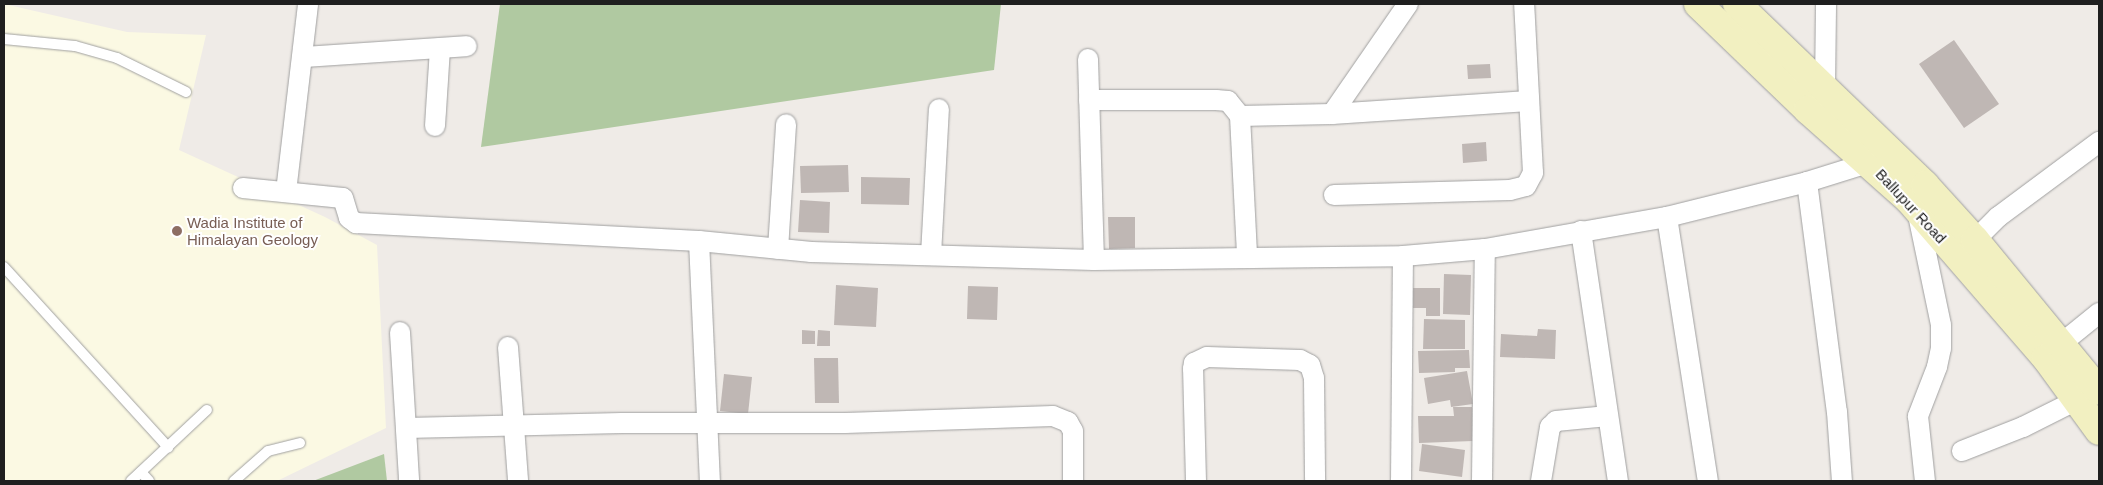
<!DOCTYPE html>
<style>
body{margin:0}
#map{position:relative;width:2103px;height:485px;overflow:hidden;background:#efebe7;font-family:Arial,sans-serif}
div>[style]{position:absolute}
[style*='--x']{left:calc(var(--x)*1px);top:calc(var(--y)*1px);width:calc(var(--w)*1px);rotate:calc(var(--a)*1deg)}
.education>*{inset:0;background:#fbf9e3}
.forest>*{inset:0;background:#b0c9a1}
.building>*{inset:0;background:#bfb7b4}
.roads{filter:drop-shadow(0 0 1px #a0a0a0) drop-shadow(0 0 1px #a0a0a0)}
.service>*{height:10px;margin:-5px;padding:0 5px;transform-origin:5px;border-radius:5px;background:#fff}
.minor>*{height:20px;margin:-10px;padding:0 10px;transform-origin:10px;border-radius:10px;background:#fff}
.secondary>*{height:28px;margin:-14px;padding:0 14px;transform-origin:14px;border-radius:14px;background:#f2f0c1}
.dots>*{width:14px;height:14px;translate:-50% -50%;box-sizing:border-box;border:2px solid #fff;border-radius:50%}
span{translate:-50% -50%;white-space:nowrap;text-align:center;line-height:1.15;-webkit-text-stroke:4px #fff;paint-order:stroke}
.street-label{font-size:15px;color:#1f1f1f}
.education-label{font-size:15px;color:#785e54}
.left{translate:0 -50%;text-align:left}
.frame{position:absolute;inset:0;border:5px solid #1f1f1f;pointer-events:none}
</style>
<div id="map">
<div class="education">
<i style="clip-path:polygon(4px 4px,127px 32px,206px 35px,179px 150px,325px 217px,377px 245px,386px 428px,277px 481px,4px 481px)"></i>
</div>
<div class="forest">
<i style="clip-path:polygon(500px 4px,1001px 4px,994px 70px,481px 147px)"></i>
<i style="clip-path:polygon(384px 454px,387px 481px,313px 481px)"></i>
</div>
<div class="building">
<i style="clip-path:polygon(1954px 40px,1999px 104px,1964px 128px,1919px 64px)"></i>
<i style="clip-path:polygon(1490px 64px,1491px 78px,1468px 79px,1467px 65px)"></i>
<i style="clip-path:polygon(1486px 142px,1487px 161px,1463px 163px,1462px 144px)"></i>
<i style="clip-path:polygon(848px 165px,849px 192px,801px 193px,800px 166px)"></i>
<i style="clip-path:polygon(861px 177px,910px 178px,909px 205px,861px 204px)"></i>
<i style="clip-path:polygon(800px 200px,830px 202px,829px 233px,798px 232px)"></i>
<i style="clip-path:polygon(1108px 217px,1135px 217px,1135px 248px,1109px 249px)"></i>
<i style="clip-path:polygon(1444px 274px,1471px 275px,1470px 315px,1443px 314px)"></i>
<i style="clip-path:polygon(836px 285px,878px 288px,876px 327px,834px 325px)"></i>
<i style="clip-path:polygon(968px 286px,998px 287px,997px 320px,967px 319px)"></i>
<i style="clip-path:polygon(1413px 288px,1440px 288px,1440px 316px,1426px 316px,1426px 308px,1413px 308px)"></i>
<i style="clip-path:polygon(1424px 319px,1465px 320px,1465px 349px,1423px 349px)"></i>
<i style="clip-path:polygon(1538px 329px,1556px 330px,1555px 359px,1500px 357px,1501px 334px,1537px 336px)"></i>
<i style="clip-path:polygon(802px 330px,815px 331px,815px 344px,802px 344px)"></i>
<i style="clip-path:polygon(818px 330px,830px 331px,830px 346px,817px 346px)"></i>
<i style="clip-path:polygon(1469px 350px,1470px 368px,1455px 368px,1455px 372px,1419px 373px,1418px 351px)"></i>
<i style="clip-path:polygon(814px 358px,838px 358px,839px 403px,815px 403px)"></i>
<i style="clip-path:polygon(1467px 371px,1473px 404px,1451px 407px,1450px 400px,1428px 404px,1424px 378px)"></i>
<i style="clip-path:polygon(724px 374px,752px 377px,748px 414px,720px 411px)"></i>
<i style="clip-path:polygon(1453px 407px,1472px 407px,1473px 441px,1419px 443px,1418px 416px,1454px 416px)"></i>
<i style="clip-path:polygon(1422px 444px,1465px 450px,1462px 477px,1419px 471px)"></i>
</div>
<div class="roads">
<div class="service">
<i style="--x:4;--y:39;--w:71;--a:5.6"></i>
<i style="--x:75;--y:46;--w:44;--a:15.9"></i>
<i style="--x:117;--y:58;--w:77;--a:26.2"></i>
<i style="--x:4;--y:267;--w:244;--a:47.7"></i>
<i style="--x:141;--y:472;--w:12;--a:48"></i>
<i style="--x:131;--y:481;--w:104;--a:-43.1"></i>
<i style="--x:234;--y:481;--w:45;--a:-41.4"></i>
<i style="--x:268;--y:451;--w:33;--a:-14"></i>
</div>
<div class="minor">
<i style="--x:303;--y:57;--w:164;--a:-3.8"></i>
<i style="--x:1088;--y:59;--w:201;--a:88.3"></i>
<i style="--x:1820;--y:95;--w:9;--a:-54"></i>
<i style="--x:1825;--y:88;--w:84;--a:-89.3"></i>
<i style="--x:1089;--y:100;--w:127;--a:0"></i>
<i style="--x:1216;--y:100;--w:12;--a:5"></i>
<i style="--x:1228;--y:101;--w:19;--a:51"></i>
<i style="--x:1240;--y:116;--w:92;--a:-1.2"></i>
<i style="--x:1332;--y:114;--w:197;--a:-3.8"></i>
<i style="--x:1332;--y:114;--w:134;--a:-55.4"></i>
<i style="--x:1240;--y:116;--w:140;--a:87.1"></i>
<i style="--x:435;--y:126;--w:78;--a:-86.3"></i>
<i style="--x:1807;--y:182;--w:232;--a:82.6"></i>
<i style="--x:1837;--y:412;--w:69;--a:85.9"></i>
<i style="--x:243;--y:188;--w:100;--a:5.7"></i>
<i style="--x:343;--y:198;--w:21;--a:73"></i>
<i style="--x:349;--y:218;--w:9;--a:36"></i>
<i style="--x:356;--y:223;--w:343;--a:3"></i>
<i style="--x:699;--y:241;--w:113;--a:5.6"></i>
<i style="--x:811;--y:252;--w:283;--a:1.6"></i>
<i style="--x:1094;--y:260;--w:309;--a:-0.7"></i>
<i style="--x:1403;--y:256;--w:82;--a:-4.9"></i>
<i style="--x:1485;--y:249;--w:185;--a:-10"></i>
<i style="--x:1667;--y:217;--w:144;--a:-14"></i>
<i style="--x:1807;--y:182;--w:73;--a:-17.4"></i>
<i style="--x:286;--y:192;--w:189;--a:-83.3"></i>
<i style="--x:1334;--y:195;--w:176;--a:-1.6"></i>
<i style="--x:1510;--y:190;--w:16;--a:-14"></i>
<i style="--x:1526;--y:186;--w:15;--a:-62"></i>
<i style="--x:1533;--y:173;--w:169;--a:-93"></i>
<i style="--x:1917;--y:210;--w:117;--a:78.2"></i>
<i style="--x:1941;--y:325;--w:23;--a:90"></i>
<i style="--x:1941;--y:348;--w:19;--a:102"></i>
<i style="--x:1937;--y:367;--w:53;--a:111.2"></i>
<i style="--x:1918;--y:416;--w:65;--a:83.9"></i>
<i style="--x:1667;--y:217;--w:267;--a:81.2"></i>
<i style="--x:1581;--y:231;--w:253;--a:81.6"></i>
<i style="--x:1975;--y:240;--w:33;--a:-45"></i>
<i style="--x:1998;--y:217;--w:126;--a:-36.6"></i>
<i style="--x:699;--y:241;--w:240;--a:87.4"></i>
<i style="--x:778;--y:249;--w:125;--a:-86.3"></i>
<i style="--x:931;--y:255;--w:146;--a:-86.9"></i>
<i style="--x:400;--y:332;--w:149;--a:86.5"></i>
<i style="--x:2062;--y:343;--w:48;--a:-39"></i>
<i style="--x:508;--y:347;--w:134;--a:85.7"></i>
<i style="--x:406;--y:428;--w:216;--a:-1.3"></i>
<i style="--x:622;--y:423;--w:223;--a:0"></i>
<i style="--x:845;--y:423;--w:208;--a:-1.9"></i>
<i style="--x:1053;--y:416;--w:16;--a:22"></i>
<i style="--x:1068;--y:422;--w:10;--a:61"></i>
<i style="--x:1073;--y:431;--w:50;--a:90"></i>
<i style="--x:1962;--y:451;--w:66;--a:-21.5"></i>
<i style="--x:2023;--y:427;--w:60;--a:-26.6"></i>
<i style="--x:1196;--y:481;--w:112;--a:-91.5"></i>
<i style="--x:1193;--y:369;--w:6;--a:-81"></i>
<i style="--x:1194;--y:363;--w:14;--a:-25"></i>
<i style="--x:1207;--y:357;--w:93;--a:1.8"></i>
<i style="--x:1300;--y:360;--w:11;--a:27"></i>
<i style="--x:1310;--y:365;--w:14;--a:73"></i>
<i style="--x:1314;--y:378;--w:103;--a:89.4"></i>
<i style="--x:1401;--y:481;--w:225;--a:-89.5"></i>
<i style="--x:1482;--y:481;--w:232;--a:-89.3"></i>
<i style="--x:1541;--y:481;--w:55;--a:-80.5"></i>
<i style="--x:1550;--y:427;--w:8;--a:-45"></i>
<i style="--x:1556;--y:421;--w:52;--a:-5.5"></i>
</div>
<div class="secondary">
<i style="--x:1698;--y:4;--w:153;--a:43.9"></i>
<i style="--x:1808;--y:110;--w:135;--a:41.7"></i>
<i style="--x:1909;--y:200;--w:209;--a:49.1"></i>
<i style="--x:2046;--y:358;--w:90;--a:54"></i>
<i style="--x:1737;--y:4;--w:261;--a:43.9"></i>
<i style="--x:1925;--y:185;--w:74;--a:47.7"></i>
<i style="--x:1975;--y:240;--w:195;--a:50.6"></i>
</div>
</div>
<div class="dots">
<i style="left:177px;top:231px;background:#8d6e63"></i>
</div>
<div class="street-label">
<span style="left:1911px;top:206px;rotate:47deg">Ballupur Road</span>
</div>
<div class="education-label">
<span class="left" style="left:187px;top:231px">Wadia Institute of<br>Himalayan Geology</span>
</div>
<div class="frame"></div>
</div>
